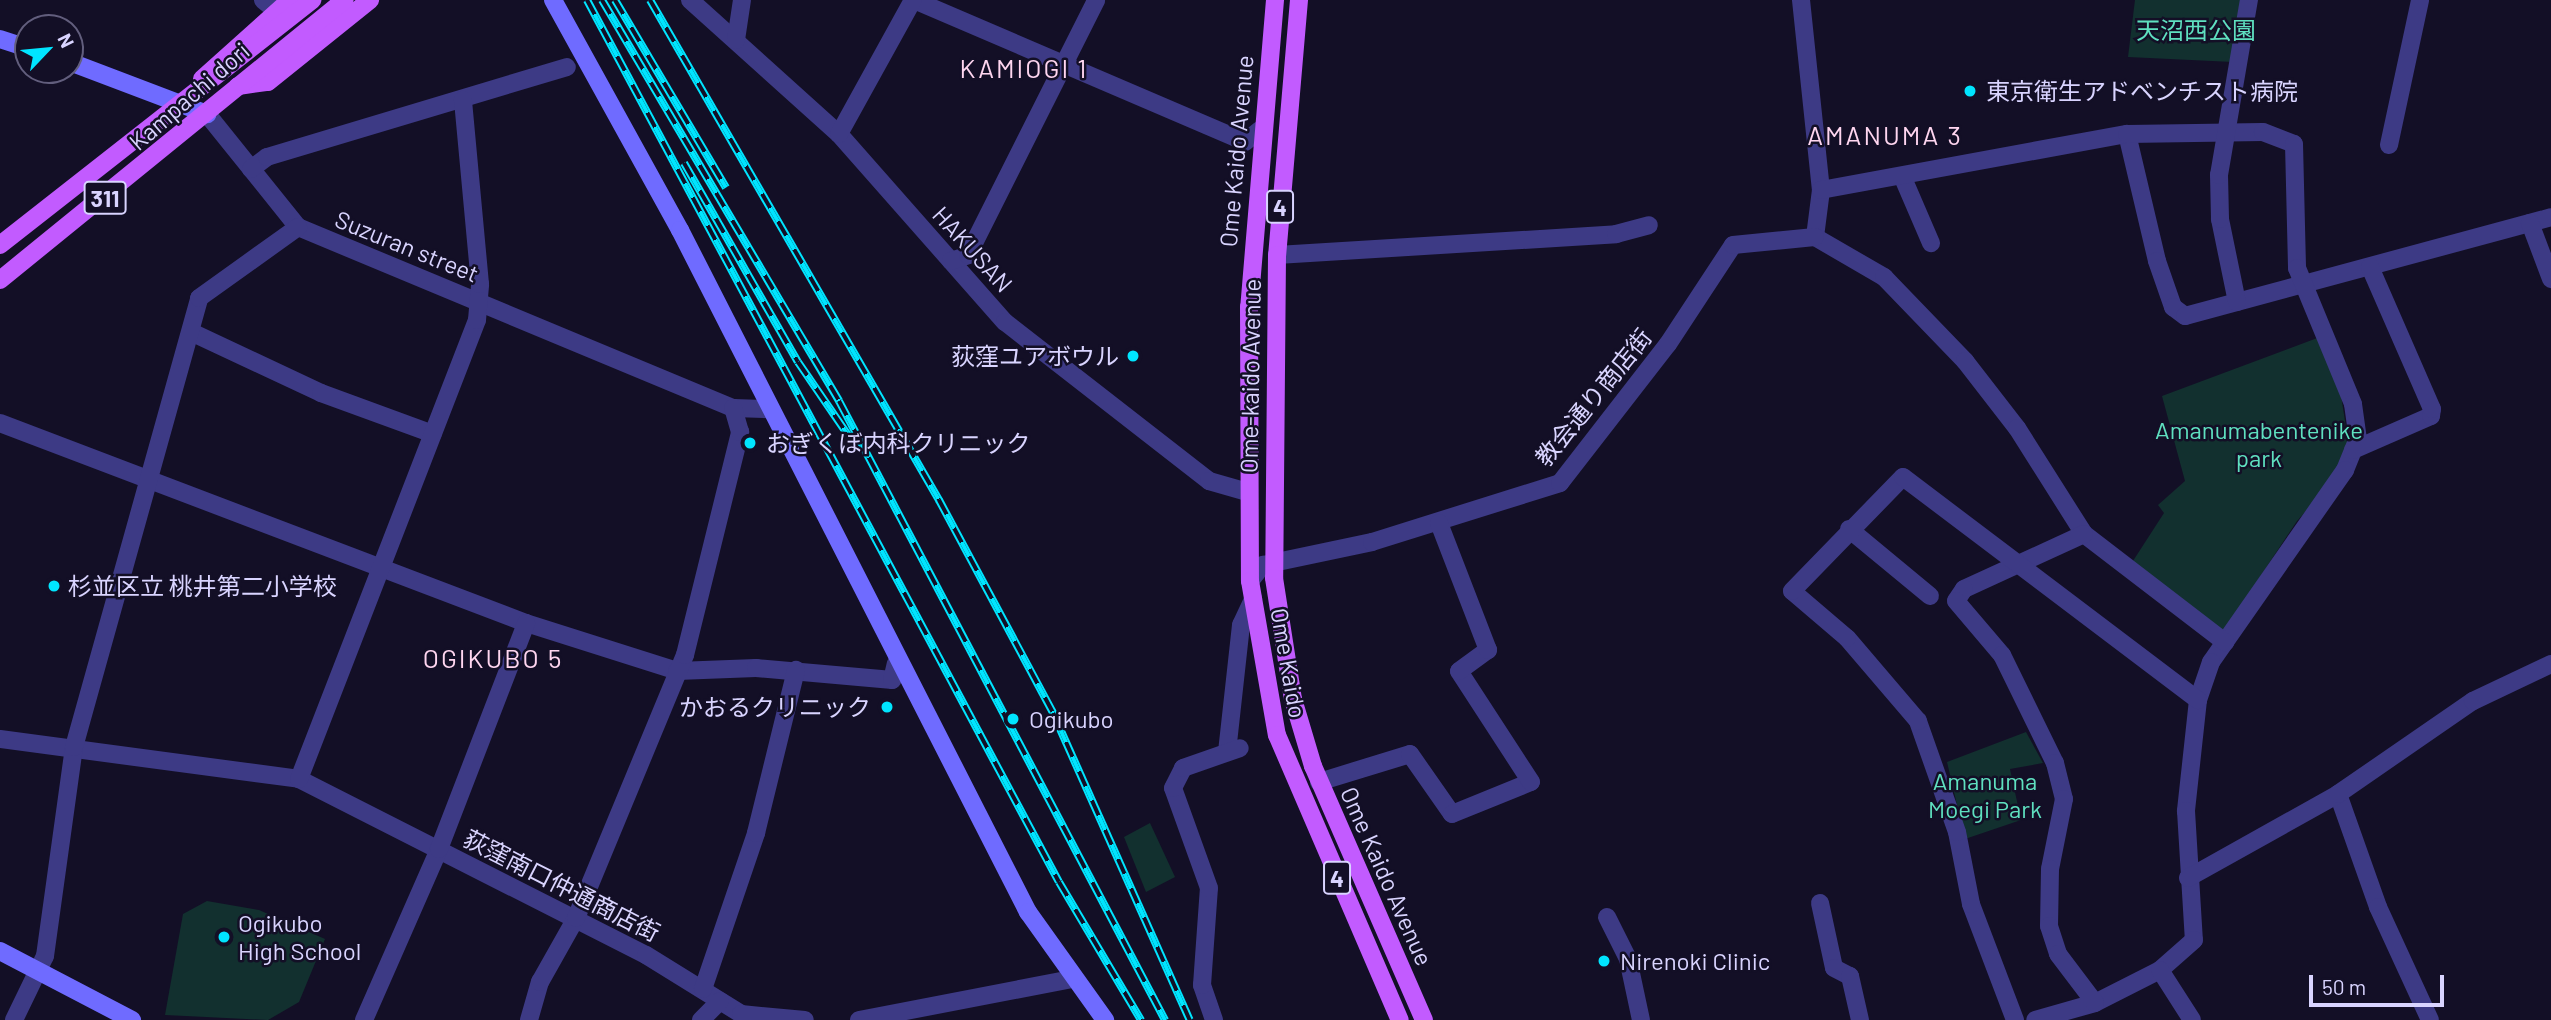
<!DOCTYPE html>
<meta charset="utf-8">
<style>
body{margin:0}
#map{position:relative;width:2551px;height:1020px;overflow:hidden;background:#130f26;font-family:Barlow,"Noto Sans JP",sans-serif}
div>[style]{position:absolute}
[style*='--x']{left:calc(var(--x)*1px);top:calc(var(--y)*1px);width:calc(var(--w)*1px);rotate:calc(var(--a)*1deg)}
.green>*{inset:0;background:#12302f}
.street>*{height:18px;margin:-9px;padding:0 9px;transform-origin:9px;border-radius:9px;background:#3d3a85}
.secondary>*{height:18px;margin:-9px;padding:0 9px;transform-origin:9px;border-radius:9px;background:#6f6bff}
.primary>*{height:18px;margin:-9px;padding:0 9px;transform-origin:9px;border-radius:9px;background:#c25bff}
.rail>*{height:8px;margin-top:-4px;transform-origin:0;background:repeating-linear-gradient(90deg,#130f26 0 16px,#00e5ff 0 32px);box-sizing:border-box;border-block:2px solid #00e5ff}
.dots>*{width:19px;height:19px;translate:-50% -50%;box-sizing:border-box;border:4px solid #130f26;border-radius:50%}
span{translate:-50% -50%;white-space:nowrap;text-align:center;line-height:1.15;-webkit-text-stroke:5px #130f26;paint-order:stroke}
.shield-label span{padding:2px 5px;background:#130f26;border:2px solid;border-radius:5px;-webkit-text-stroke-width:0}
.shield-label{font-size:23px;color:#d9d4ff;font-weight:700}
.park-label{font-size:24px;color:#5fe0c0}
.poi-label{font-size:24px;color:#d9d4ff}
.left{translate:0 -50%;text-align:left}
.right{translate:-100% -50%;text-align:right}
.street-label{font-size:24px;color:#d9d4ff}
.neighbourhood-label{font-size:26px;color:#ffd6f0;letter-spacing:2px}
.north{position:absolute;left:14px;top:14px;width:70px;height:70px;box-sizing:border-box;background:#130f26;border:2px solid #625e7d;border-radius:50%;rotate:64deg;font-size:19px;font-weight:700;line-height:28px;text-align:center;color:#d9d4ff}
.north::after{content:'';display:block;margin:auto;width:24px;height:32px;background:#00e5ff;clip-path:polygon(50% 0,100% 100%,50% 72%,0 100%)}
.scale{position:absolute;left:2309px;top:975px;width:135px;height:32px;box-sizing:border-box;border:4px solid #d9d4ff;border-top:0;padding-left:9px;font-size:21px;line-height:24px;white-space:nowrap;color:#d9d4ff;-webkit-text-stroke:5px #130f26;paint-order:stroke}
</style>
<div id="map">
<div class="green">
<i style="clip-path:polygon(2135px 0,2244px 0,2233px 62px,2128px 57px)"></i>
<i style="clip-path:polygon(2320px 337px,2338px 375px,2349px 448px,2340px 473px,2297px 521px,2224px 631px,2131px 564px,2164px 513px,2158px 505px,2185px 481px,2162px 396px)"></i>
<i style="clip-path:polygon(2026px 732px,2043px 763px,2010px 769px,2021px 820px,1965px 839px,1947px 762px)"></i>
<i style="clip-path:polygon(1150px 823px,1175px 877px,1146px 892px,1124px 837px)"></i>
<i style="clip-path:polygon(207px 901px,259px 910px,325px 939px,299px 1002px,268px 1020px,165px 1015px,183px 914px)"></i>
</div>
<div class="street">
<i style="--x:263;--y:0;--w:17;--a:40"></i>
<i style="--x:690;--y:0;--w:200;--a:42"></i>
<i style="--x:839;--y:134;--w:251;--a:48.6"></i>
<i style="--x:1005;--y:322;--w:259;--a:37.9"></i>
<i style="--x:1209;--y:481;--w:40;--a:16"></i>
<i style="--x:914;--y:0;--w:360;--a:23.2"></i>
<i style="--x:1245;--y:142;--w:19;--a:-39"></i>
<i style="--x:1801;--y:0;--w:191;--a:84"></i>
<i style="--x:1821;--y:190;--w:47;--a:97.3"></i>
<i style="--x:736;--y:40;--w:40;--a:-81.5"></i>
<i style="--x:207;--y:114;--w:145;--a:51.2"></i>
<i style="--x:298;--y:227;--w:471;--a:22.6"></i>
<i style="--x:733;--y:408;--w:35;--a:2"></i>
<i style="--x:839;--y:134;--w:153;--a:-61.1"></i>
<i style="--x:2127;--y:134;--w:130;--a:76.7"></i>
<i style="--x:2157;--y:261;--w:49;--a:70.8"></i>
<i style="--x:2173;--y:307;--w:15;--a:37"></i>
<i style="--x:2185;--y:316;--w:379;--a:-15.1"></i>
<i style="--x:2389;--y:145;--w:148;--a:-77.9"></i>
<i style="--x:251;--y:169;--w:20;--a:-37"></i>
<i style="--x:267;--y:157;--w:313;--a:-16.7"></i>
<i style="--x:1903;--y:178;--w:71;--a:66.7"></i>
<i style="--x:1821;--y:190;--w:311;--a:-10.4"></i>
<i style="--x:2127;--y:134;--w:136;--a:-0.8"></i>
<i style="--x:2263;--y:132;--w:33;--a:21"></i>
<i style="--x:2294;--y:144;--w:124;--a:88.6"></i>
<i style="--x:2297;--y:268;--w:147;--a:67.6"></i>
<i style="--x:2353;--y:404;--w:34;--a:82"></i>
<i style="--x:2358;--y:438;--w:35;--a:112"></i>
<i style="--x:2345;--y:470;--w:234;--a:124.9"></i>
<i style="--x:2211;--y:662;--w:40;--a:108.9"></i>
<i style="--x:2198;--y:700;--w:112;--a:96.2"></i>
<i style="--x:2186;--y:811;--w:129;--a:86.5"></i>
<i style="--x:2194;--y:940;--w:45;--a:138.6"></i>
<i style="--x:2160;--y:970;--w:73;--a:153.1"></i>
<i style="--x:2095;--y:1003;--w:62;--a:164.2"></i>
<i style="--x:2530;--y:223;--w:60;--a:69.4"></i>
<i style="--x:1815;--y:237;--w:80;--a:30.1"></i>
<i style="--x:1884;--y:277;--w:117;--a:46"></i>
<i style="--x:1965;--y:361;--w:85;--a:52.2"></i>
<i style="--x:2017;--y:428;--w:125;--a:57.7"></i>
<i style="--x:2084;--y:534;--w:178;--a:37.5"></i>
<i style="--x:1277;--y:255;--w:340;--a:-3.5"></i>
<i style="--x:1616;--y:234;--w:34;--a:-15"></i>
<i style="--x:951;--y:261;--w:18;--a:-19"></i>
<i style="--x:968;--y:255;--w:285;--a:-63.3"></i>
<i style="--x:2237;--y:302;--w:85;--a:-101.6"></i>
<i style="--x:2220;--y:219;--w:44;--a:-91.3"></i>
<i style="--x:2219;--y:175;--w:178;--a:-80.3"></i>
<i style="--x:191;--y:332;--w:144;--a:25.1"></i>
<i style="--x:321;--y:393;--w:119;--a:20.1"></i>
<i style="--x:0;--y:423;--w:563;--a:20.82"></i>
<i style="--x:526;--y:623;--w:158;--a:17.6"></i>
<i style="--x:677;--y:671;--w:79;--a:-2.2"></i>
<i style="--x:756;--y:668;--w:137;--a:5"></i>
<i style="--x:892;--y:680;--w:17;--a:-77"></i>
<i style="--x:2353;--y:450;--w:85;--a:-23.6"></i>
<i style="--x:2431;--y:416;--w:7;--a:-82"></i>
<i style="--x:2432;--y:409;--w:155;--a:-113.6"></i>
<i style="--x:1849;--y:529;--w:105;--a:39.6"></i>
<i style="--x:2084;--y:534;--w:132;--a:155.4"></i>
<i style="--x:1964;--y:589;--w:14;--a:124"></i>
<i style="--x:1956;--y:601;--w:71;--a:49.6"></i>
<i style="--x:2002;--y:655;--w:120;--a:63.9"></i>
<i style="--x:2055;--y:763;--w:37;--a:76"></i>
<i style="--x:2064;--y:799;--w:71;--a:101.3"></i>
<i style="--x:2050;--y:869;--w:57;--a:91"></i>
<i style="--x:2049;--y:926;--w:29;--a:72"></i>
<i style="--x:2058;--y:954;--w:61;--a:52.9"></i>
<i style="--x:1250;--y:581;--w:21;--a:-51"></i>
<i style="--x:1263;--y:565;--w:111;--a:-11.9"></i>
<i style="--x:1372;--y:542;--w:197;--a:-17.4"></i>
<i style="--x:1560;--y:483;--w:176;--a:-52.2"></i>
<i style="--x:1668;--y:344;--w:118;--a:-56.7"></i>
<i style="--x:1733;--y:245;--w:82;--a:-5.6"></i>
<i style="--x:0;--y:739;--w:302;--a:7.6"></i>
<i style="--x:299;--y:779;--w:389;--a:26.9"></i>
<i style="--x:646;--y:955;--w:112;--a:31.8"></i>
<i style="--x:741;--y:1014;--w:64;--a:5.4"></i>
<i style="--x:1227;--y:752;--w:128;--a:-83.7"></i>
<i style="--x:1241;--y:625;--w:29;--a:-65"></i>
<i style="--x:299;--y:779;--w:492;--a:-68.8"></i>
<i style="--x:477;--y:320;--w:36;--a:-85"></i>
<i style="--x:480;--y:284;--w:185;--a:-95.3"></i>
<i style="--x:1319;--y:782;--w:95;--a:-17.1"></i>
<i style="--x:1410;--y:754;--w:73;--a:55"></i>
<i style="--x:1452;--y:814;--w:85;--a:-22.1"></i>
<i style="--x:1531;--y:782;--w:132;--a:-123"></i>
<i style="--x:1459;--y:671;--w:36;--a:-36"></i>
<i style="--x:1488;--y:650;--w:136;--a:-111.1"></i>
<i style="--x:2338;--y:794;--w:120;--a:70.5"></i>
<i style="--x:2378;--y:907;--w:124;--a:65.3"></i>
<i style="--x:2188;--y:878;--w:172;--a:-29.2"></i>
<i style="--x:2338;--y:794;--w:164;--a:-34.6"></i>
<i style="--x:2473;--y:701;--w:86;--a:-25.4"></i>
<i style="--x:1820;--y:903;--w:66;--a:77.8"></i>
<i style="--x:1834;--y:968;--w:18;--a:27"></i>
<i style="--x:1850;--y:976;--w:45;--a:77.2"></i>
<i style="--x:1607;--y:917;--w:47;--a:63.4"></i>
<i style="--x:1628;--y:959;--w:62;--a:78"></i>
<i style="--x:2160;--y:970;--w:59;--a:57.4"></i>
<i style="--x:703;--y:989;--w:165;--a:-71.2"></i>
<i style="--x:756;--y:833;--w:168;--a:-76.2"></i>
<i style="--x:14;--y:1020;--w:71;--a:-64.2"></i>
<i style="--x:45;--y:956;--w:211;--a:-82.1"></i>
<i style="--x:74;--y:747;--w:466;--a:-74.4"></i>
<i style="--x:199;--y:298;--w:122;--a:-35.6"></i>
<i style="--x:364;--y:1020;--w:187;--a:-66.3"></i>
<i style="--x:439;--y:849;--w:242;--a:-68.9"></i>
<i style="--x:529;--y:1020;--w:40;--a:-74"></i>
<i style="--x:540;--y:982;--w:73;--a:-60.6"></i>
<i style="--x:576;--y:918;--w:285;--a:-67.5"></i>
<i style="--x:685;--y:655;--w:230;--a:-76.1"></i>
<i style="--x:740;--y:432;--w:25;--a:-106"></i>
<i style="--x:701;--y:1020;--w:27;--a:-45"></i>
<i style="--x:859;--y:1020;--w:216;--a:-10.9"></i>
<i style="--x:1214;--y:1020;--w:37;--a:-109"></i>
<i style="--x:1202;--y:985;--w:97;--a:-85.9"></i>
<i style="--x:1209;--y:888;--w:106;--a:-109.8"></i>
<i style="--x:1173;--y:788;--w:22;--a:-63"></i>
<i style="--x:1183;--y:768;--w:60;--a:-19.3"></i>
<i style="--x:2015;--y:1020;--w:124;--a:-110.8"></i>
<i style="--x:1971;--y:904;--w:73;--a:-101"></i>
<i style="--x:1957;--y:832;--w:118;--a:-109.4"></i>
<i style="--x:1918;--y:721;--w:109;--a:-130.5"></i>
<i style="--x:1847;--y:638;--w:72;--a:-139.5"></i>
<i style="--x:1792;--y:591;--w:159;--a:-45.8"></i>
<i style="--x:1903;--y:477;--w:370;--a:37.1"></i>
</div>
<div class="secondary">
<i style="--x:553;--y:0;--w:263;--a:61.1"></i>
<i style="--x:680;--y:230;--w:766;--a:62.97"></i>
<i style="--x:1028;--y:912;--w:133;--a:54.5"></i>
<i style="--x:0;--y:39;--w:29;--a:18"></i>
<i style="--x:70;--y:62;--w:147;--a:20.8"></i>
<i style="--x:0;--y:951;--w:149;--a:27.6"></i>
</div>
<div class="primary">
<i style="--x:1275;--y:0;--w:308;--a:94.8"></i>
<i style="--x:1249;--y:307;--w:274;--a:89.8"></i>
<i style="--x:1250;--y:581;--w:156;--a:80.1"></i>
<i style="--x:1277;--y:735;--w:310;--a:66.7"></i>
<i style="--x:1299;--y:0;--w:256;--a:94.9"></i>
<i style="--x:1277;--y:255;--w:323;--a:90.5"></i>
<i style="--x:1274;--y:578;--w:122;--a:81.1"></i>
<i style="--x:1293;--y:699;--w:70;--a:73.4"></i>
<i style="--x:1313;--y:766;--w:277;--a:66.4"></i>
<i style="--x:202;--y:79;--w:118;--a:-41.9"></i>
<i style="--x:238;--y:86;--w:30;--a:-8"></i>
<i style="--x:268;--y:82;--w:131;--a:-38.8"></i>
<i style="--x:0;--y:245;--w:397;--a:-38.1"></i>
<i style="--x:0;--y:280;--w:444;--a:-39.1"></i>
</div>
<div class="rail">
<i style="--x:587;--y:0;--w:1000;--a:61.85"></i>
<i style="--x:1059;--y:882;--w:161;--a:59.3"></i>
<i style="--x:602;--y:0;--w:466;--a:59.4"></i>
<i style="--x:839;--y:401;--w:700;--a:62.23"></i>
<i style="--x:615;--y:0;--w:218;--a:59.4"></i>
<i style="--x:650;--y:0;--w:578;--a:59.97"></i>
<i style="--x:939;--y:500;--w:242;--a:61.8"></i>
<i style="--x:1053;--y:713;--w:336;--a:66"></i>
<i style="--x:684;--y:163;--w:229;--a:60.2"></i>
<i style="--x:798;--y:362;--w:92;--a:55.6"></i>
</div>
<div class="dots">
<i style="left:1970px;top:91px;background:#00e5ff"></i>
<i style="left:1133px;top:356px;background:#00e5ff"></i>
<i style="left:750px;top:443px;background:#00e5ff"></i>
<i style="left:54px;top:586px;background:#00e5ff"></i>
<i style="left:887px;top:707px;background:#00e5ff"></i>
<i style="left:1013px;top:719px;background:#00e5ff"></i>
<i style="left:224px;top:937px;background:#00e5ff"></i>
<i style="left:1604px;top:961px;background:#00e5ff"></i>
</div>
<div class="shield-label">
<span style="left:105px;top:198px">311</span>
<span style="left:1280px;top:207px">4</span>
<span style="left:1337px;top:878px">4</span>
</div>
<div class="park-label">
<span style="left:2196px;top:30px">天沼西公園</span>
<span style="left:2259px;top:444px">Amanumabentenike<br>park</span>
<span style="left:1985px;top:795px">Amanuma<br>Moegi Park</span>
</div>
<div class="poi-label">
<span class="left" style="left:1986px;top:91px">東京衛生アドベンチスト病院</span>
<span class="right" style="left:1119px;top:356px">荻窪ユアボウル</span>
<span class="left" style="left:766px;top:443px">おぎくぼ内科クリニック</span>
<span class="left" style="left:68px;top:586px">杉並区立 桃井第二小学校</span>
<span class="right" style="left:871px;top:707px">かおるクリニック</span>
<span class="left" style="left:1029px;top:719px">Ogikubo</span>
<span class="left" style="left:238px;top:937px">Ogikubo<br>High School</span>
<span class="left" style="left:1620px;top:961px">Nirenoki Clinic</span>
</div>
<div class="street-label">
<span style="left:189px;top:96px;rotate:-41deg">Kampachi dori</span>
<span style="left:1236px;top:151px;rotate:-85deg">Ome Kaido Avenue</span>
<span style="left:407px;top:246px;rotate:22deg">Suzuran street</span>
<span style="left:973px;top:249px;rotate:48deg">HAKUSAN</span>
<span style="left:1250px;top:376px;rotate:-89deg">Ome-kaido Avenue</span>
<span style="left:1593px;top:397px;rotate:-51deg">教会通り商店街</span>
<span style="left:1289px;top:663px;rotate:80deg">Ome Kaido</span>
<span style="left:1387px;top:876px;rotate:66deg">Ome Kaido Avenue</span>
<span style="left:562px;top:885px;rotate:27deg">荻窪南口仲通商店街</span>
</div>
<div class="neighbourhood-label">
<span style="left:1024px;top:68px">KAMIOGI 1</span>
<span style="left:1885px;top:135px">AMANUMA 3</span>
<span style="left:493px;top:658px">OGIKUBO 5</span>
</div>
<div class="north">N</div>
<div class="scale">50 m</div>
</div>
